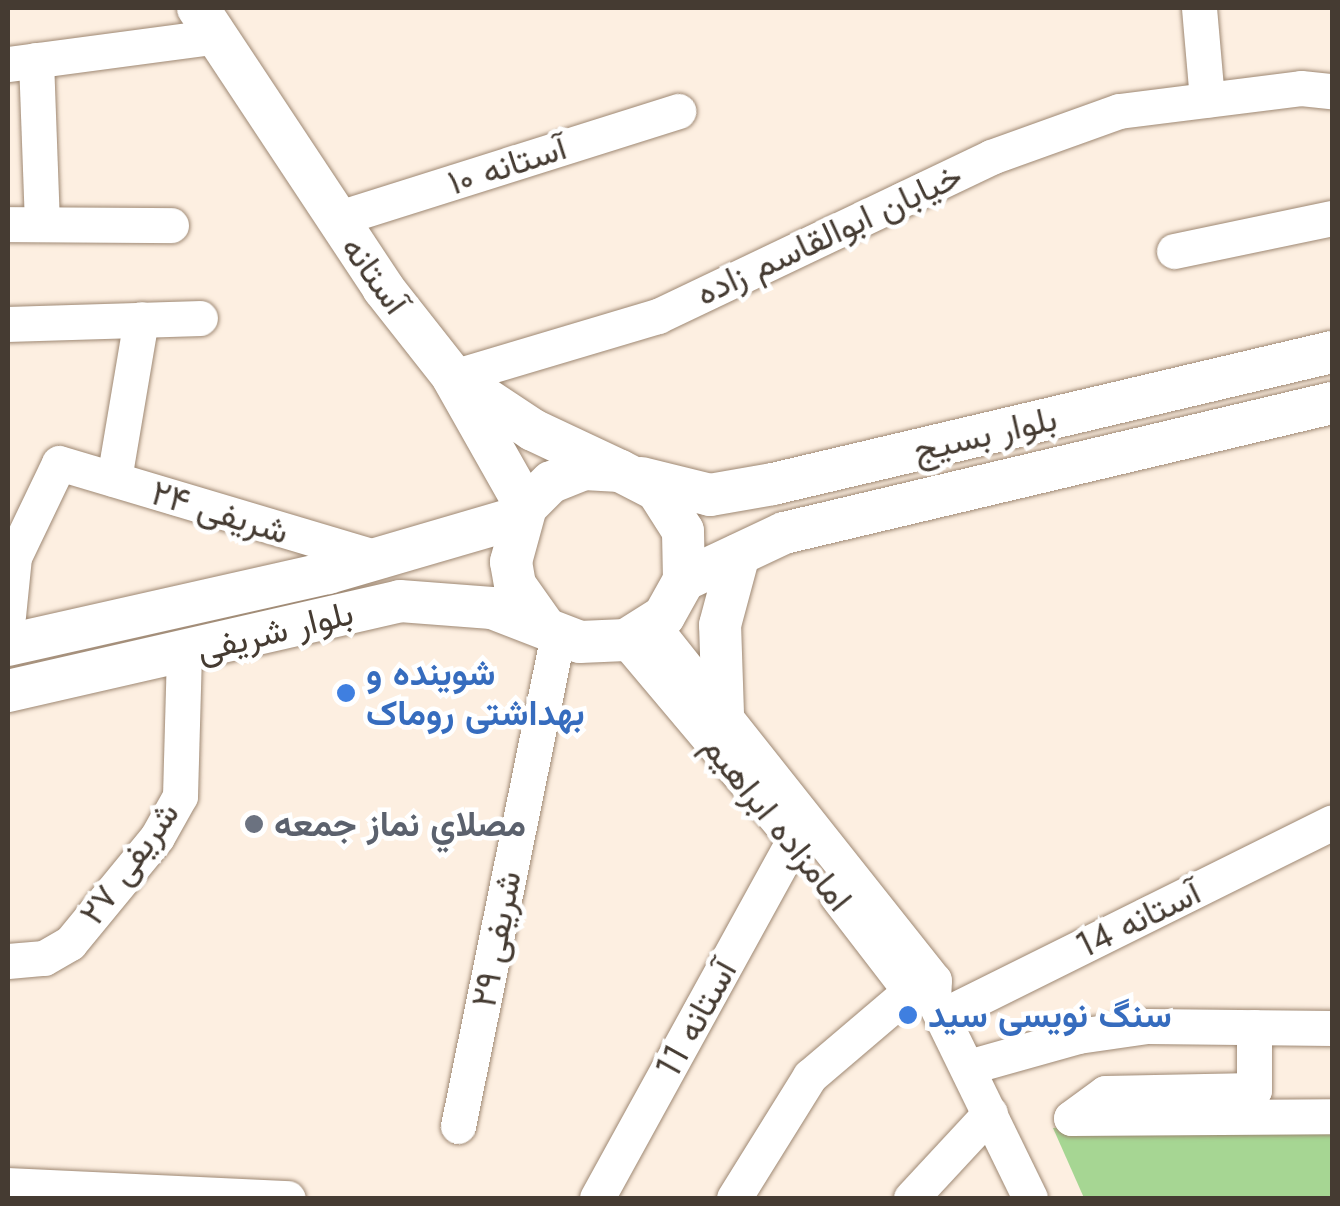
<!DOCTYPE html>
<meta charset="utf-8">
<style>
body{margin:0}
#map{position:relative;width:1340px;height:1206px;overflow:hidden;background:#fdefe1;font-family:Jost,Vazirmatn,sans-serif}
div>[style]{position:absolute}
[style*='--x']{left:calc(var(--x)*1px);top:calc(var(--y)*1px);width:calc(var(--w)*1px);rotate:calc(var(--a)*1deg)}
.green>*{inset:0;background:#a6d693}
.roads{filter:drop-shadow(0 0 2px #9e8873) drop-shadow(0 0 2px #9e8873)}
.minor>*{height:35px;margin:-17.5px;padding:0 17.5px;transform-origin:17.5px;border-radius:17.5px;background:#fff}
.major>*{height:42px;margin:-21px;padding:0 21px;transform-origin:21px;border-radius:21px;background:#fff}
.dots>*{width:28px;height:28px;translate:-50% -50%;box-sizing:border-box;border:5px solid #fff;border-radius:50%}
span{translate:-50% -50%;white-space:nowrap;text-align:center;line-height:1.15;-webkit-text-stroke:9px #fff;paint-order:stroke}
.street-label{font-size:35px;color:#453b32}
.shop-label{font-size:35px;color:#366cbe;font-weight:700}
.left{translate:0 -50%;text-align:left}
.worship-label{font-size:35px;color:#5b616d;font-weight:700}
.frame{position:absolute;inset:0;border:10px solid #453b32;pointer-events:none}
</style>
<div id="map">
<div class="green">
<i style="clip-path:polygon(1332px 1105px,1332px 1198px,1084px 1198px,1053px 1128px)"></i>
</div>
<div class="roads">
<div class="minor">
<i style="--x:1199;--y:8;--w:92;--a:85"></i>
<i style="--x:36;--y:60;--w:164;--a:87.9"></i>
<i style="--x:8;--y:64;--w:211;--a:-7.6"></i>
<i style="--x:336;--y:219;--w:359;--a:-17.5"></i>
<i style="--x:8;--y:224;--w:163;--a:0.4"></i>
<i style="--x:1174;--y:251;--w:161;--a:-11.8"></i>
<i style="--x:8;--y:324;--w:192;--a:-1.8"></i>
<i style="--x:453;--y:377;--w:214;--a:-16.6"></i>
<i style="--x:658;--y:316;--w:369;--a:-25.5"></i>
<i style="--x:991;--y:157;--w:136;--a:-19.8"></i>
<i style="--x:1119;--y:111;--w:183;--a:-7.2"></i>
<i style="--x:1301;--y:88;--w:31;--a:6"></i>
<i style="--x:114;--y:479;--w:162;--a:-80.4"></i>
<i style="--x:8;--y:616;--w:59;--a:-84.2"></i>
<i style="--x:14;--y:557;--w:104;--a:-64.4"></i>
<i style="--x:59;--y:463;--w:337;--a:16.6"></i>
<i style="--x:653;--y:626;--w:452;--a:51.6"></i>
<i style="--x:934;--y:980;--w:19;--a:93"></i>
<i style="--x:933;--y:999;--w:221;--a:64"></i>
<i style="--x:626;--y:640;--w:255;--a:49.9"></i>
<i style="--x:837;--y:896;--w:120;--a:52.5"></i>
<i style="--x:910;--y:991;--w:24;--a:19"></i>
<i style="--x:8;--y:961;--w:36;--a:-5"></i>
<i style="--x:44;--y:958;--w:30;--a:-30"></i>
<i style="--x:70;--y:943;--w:137;--a:-50.6"></i>
<i style="--x:157;--y:837;--w:47;--a:-60.7"></i>
<i style="--x:180;--y:796;--w:142;--a:-88.4"></i>
<i style="--x:944;--y:1015;--w:433;--a:-26.4"></i>
<i style="--x:1254;--y:1027;--w:63;--a:90"></i>
<i style="--x:1254;--y:1090;--w:149;--a:178.8"></i>
<i style="--x:1105;--y:1093;--w:42;--a:143.7"></i>
<i style="--x:1071;--y:1118;--w:261;--a:-0.4"></i>
<i style="--x:968;--y:1067;--w:114;--a:-15.7"></i>
<i style="--x:1078;--y:1036;--w:70;--a:-8.2"></i>
<i style="--x:1147;--y:1026;--w:185;--a:0.6"></i>
<i style="--x:458;--y:1126;--w:502;--a:-78.51"></i>
<i style="--x:8;--y:1185;--w:280;--a:2.7"></i>
<i style="--x:597;--y:1198;--w:409;--a:-61.2"></i>
<i style="--x:734;--y:1198;--w:144;--a:-58.1"></i>
<i style="--x:810;--y:1076;--w:131;--a:-40.4"></i>
<i style="--x:911;--y:1198;--w:116;--a:-47.1"></i>
</div>
<div class="major">
<i style="--x:198;--y:8;--w:336;--a:56.5"></i>
<i style="--x:383;--y:288;--w:113;--a:51.8"></i>
<i style="--x:453;--y:377;--w:96;--a:33.5"></i>
<i style="--x:533;--y:430;--w:94;--a:25.2"></i>
<i style="--x:453;--y:378;--w:148;--a:60.5"></i>
<i style="--x:641;--y:478;--w:71;--a:13.8"></i>
<i style="--x:710;--y:495;--w:64;--a:-9.9"></i>
<i style="--x:773;--y:484;--w:574;--a:-13.29"></i>
<i style="--x:684;--y:580;--w:110;--a:-25.2"></i>
<i style="--x:784;--y:533;--w:563;--a:-13.35"></i>
<i style="--x:8;--y:645;--w:328;--a:-12.7"></i>
<i style="--x:328;--y:573;--w:200;--a:-16.3"></i>
<i style="--x:8;--y:691;--w:402;--a:-12.9"></i>
<i style="--x:400;--y:601;--w:92;--a:4.4"></i>
<i style="--x:492;--y:608;--w:94;--a:21.1"></i>
<i style="--x:580;--y:642;--w:46;--a:-2.5"></i>
<i style="--x:626;--y:640;--w:45;--a:-32.3"></i>
<i style="--x:664;--y:616;--w:41;--a:-60.9"></i>
<i style="--x:684;--y:580;--w:49;--a:-91.2"></i>
<i style="--x:683;--y:531;--w:49;--a:-122.4"></i>
<i style="--x:657;--y:490;--w:42;--a:-152.8"></i>
<i style="--x:620;--y:471;--w:36;--a:-177"></i>
<i style="--x:584;--y:469;--w:35;--a:158"></i>
<i style="--x:551;--y:482;--w:35;--a:135"></i>
<i style="--x:526;--y:507;--w:57;--a:105.3"></i>
<i style="--x:511;--y:562;--w:23;--a:80"></i>
<i style="--x:515;--y:585;--w:47;--a:54.6"></i>
<i style="--x:723;--y:714;--w:89;--a:-91.9"></i>
<i style="--x:720;--y:625;--w:73;--a:-75"></i>
</div>
</div>
<div class="dots">
<i style="left:346px;top:693px;background:#3f7fe0"></i>
<i style="left:254px;top:824px;background:#6b7280"></i>
<i style="left:908px;top:1015px;background:#3f7fe0"></i>
</div>
<div class="street-label">
<span style="left:507px;top:165px;rotate:-18deg">آستانه ۱۰</span>
<span style="left:829px;top:234px;rotate:-25deg">خیابان ابوالقاسم زاده</span>
<span style="left:375px;top:275px;rotate:54deg">آستانه</span>
<span style="left:985px;top:434px;rotate:-13deg">بلوار بسیج</span>
<span style="left:220px;top:512px;rotate:17deg">شریفی ۲۴</span>
<span style="left:275px;top:631px;rotate:-14deg">بلوار شریفی</span>
<span style="left:777px;top:823px;rotate:51deg">امامزاده ابراهیم</span>
<span style="left:129px;top:863px;rotate:-54deg">شریفی ۲۷</span>
<span style="left:1138px;top:919px;rotate:-26deg">آستانه 14</span>
<span style="left:496px;top:939px;rotate:-79deg">شریفی ۲۹</span>
<span style="left:696px;top:1019px;rotate:-61deg">آستانه 11</span>
</div>
<div class="shop-label">
<span class="left" style="left:366px;top:693px">شوینده و<br>بهداشتی روماک</span>
<span class="left" style="left:928px;top:1015px">سنگ نویسی سید</span>
</div>
<div class="worship-label">
<span class="left" style="left:274px;top:824px">مصلاي نماز جمعه</span>
</div>
<div class="frame"></div>
</div>
